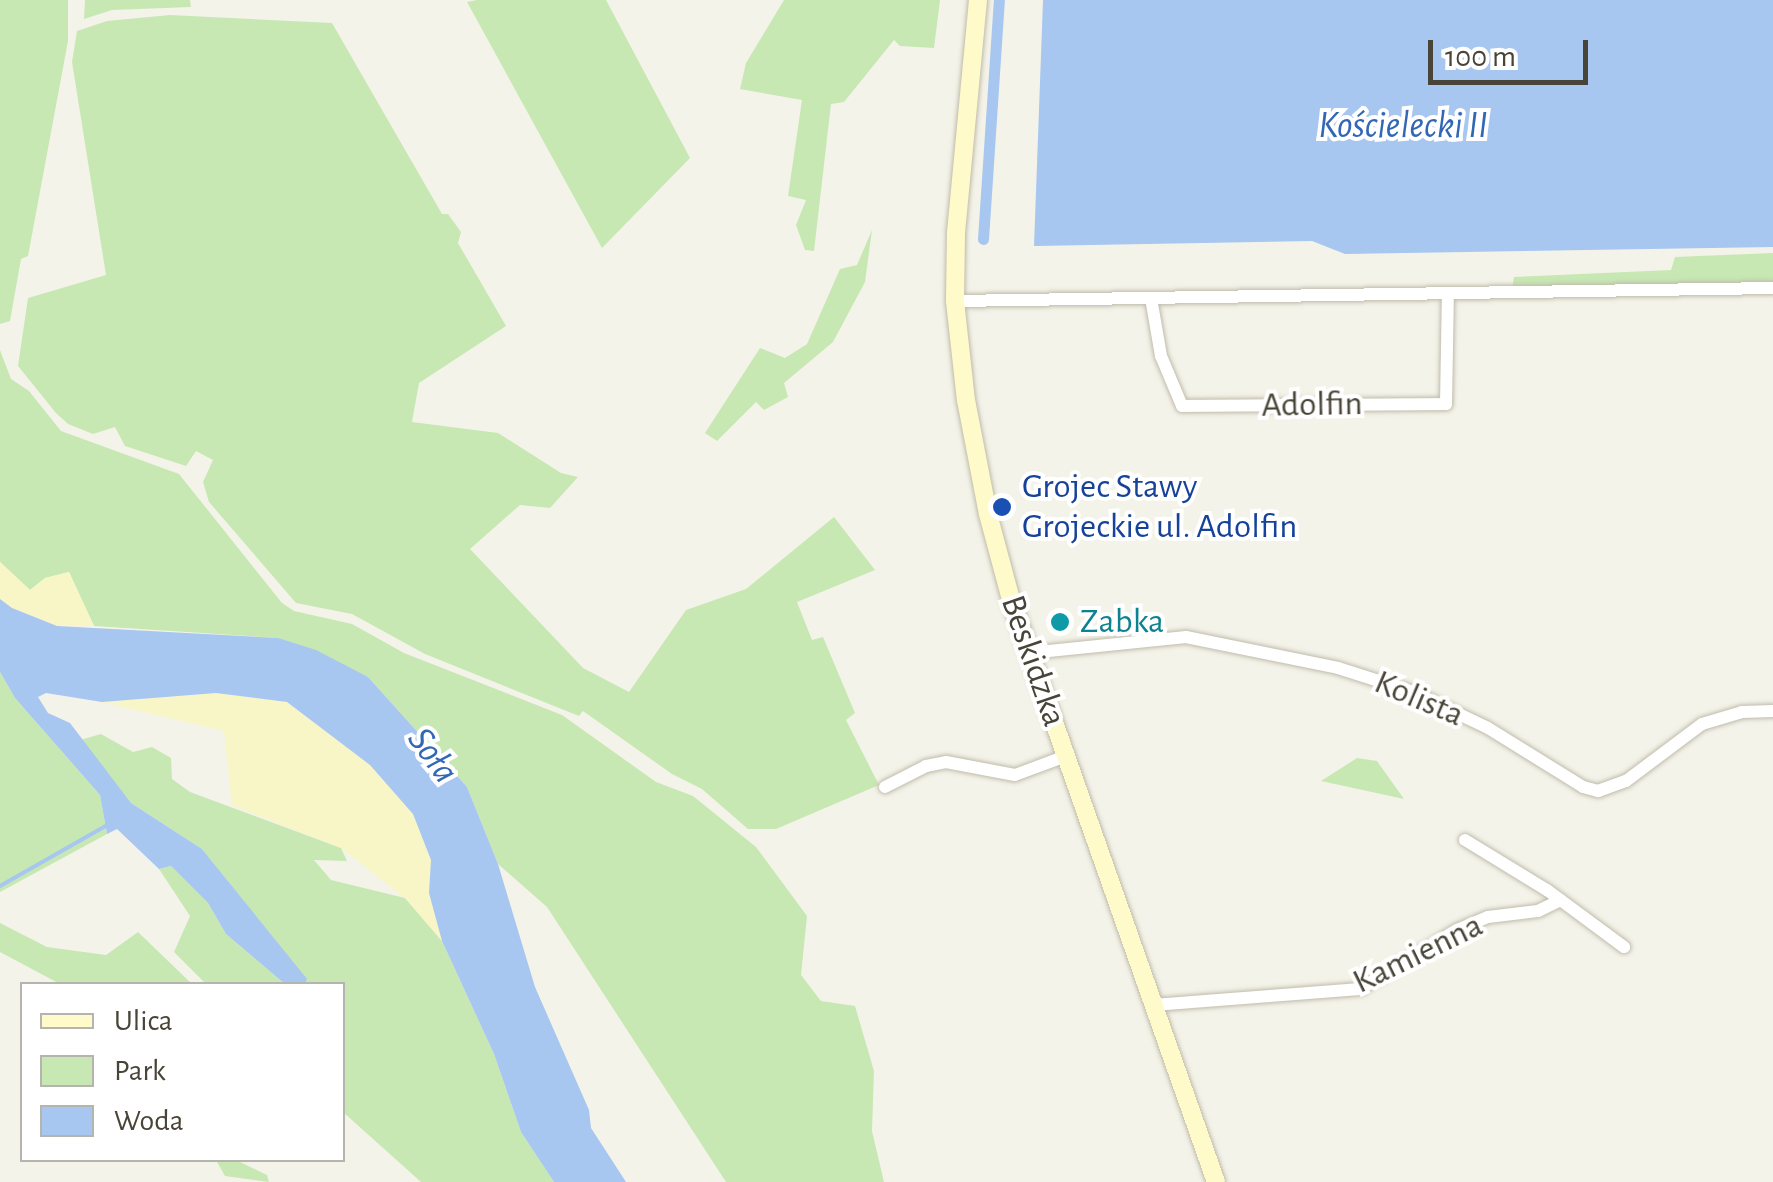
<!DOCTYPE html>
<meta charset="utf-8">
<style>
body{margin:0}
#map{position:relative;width:1773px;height:1182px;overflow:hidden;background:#f4f3e9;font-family:"Alegreya Sans",sans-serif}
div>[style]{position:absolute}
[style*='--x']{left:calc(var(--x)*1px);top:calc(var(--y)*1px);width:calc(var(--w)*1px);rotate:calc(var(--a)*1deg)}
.green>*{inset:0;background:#c7e8b3}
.sand>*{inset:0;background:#f8f5c6}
.water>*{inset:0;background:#a7c6f0}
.stream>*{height:4px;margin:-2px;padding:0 2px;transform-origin:2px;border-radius:2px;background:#a7c6f0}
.canal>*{height:11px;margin:-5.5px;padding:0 5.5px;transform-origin:5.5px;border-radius:5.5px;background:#a7c6f0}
.roads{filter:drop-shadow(0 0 2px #c0bcac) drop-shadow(0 0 2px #c0bcac)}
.street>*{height:12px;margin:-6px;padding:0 6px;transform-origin:6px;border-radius:6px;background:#fff}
.secondary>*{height:18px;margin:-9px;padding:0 9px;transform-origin:9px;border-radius:9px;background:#fefaca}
.dots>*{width:28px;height:28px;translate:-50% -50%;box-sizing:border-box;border:5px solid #fff;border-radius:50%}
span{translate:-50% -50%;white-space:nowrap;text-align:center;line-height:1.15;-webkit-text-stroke:8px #fff;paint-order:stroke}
.street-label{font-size:35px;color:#484437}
.transit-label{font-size:35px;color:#164399}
.left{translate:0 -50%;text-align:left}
.culture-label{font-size:35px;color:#0d838f}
.water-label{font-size:38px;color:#3167b4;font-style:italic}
.legend{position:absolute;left:20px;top:982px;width:325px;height:180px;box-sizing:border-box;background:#fff;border:2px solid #b6b4af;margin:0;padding:12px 18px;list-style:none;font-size:30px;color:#484437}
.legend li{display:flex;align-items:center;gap:20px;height:50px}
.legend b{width:50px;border:2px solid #b6b4af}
.scale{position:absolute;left:1428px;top:40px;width:160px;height:45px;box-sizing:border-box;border:5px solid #484437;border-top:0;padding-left:12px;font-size:30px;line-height:35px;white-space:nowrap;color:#484437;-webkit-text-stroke:8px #fff;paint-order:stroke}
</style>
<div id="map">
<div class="green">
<i style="clip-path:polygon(0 0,68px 0,68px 41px,28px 256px,21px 259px,10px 321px,0 324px)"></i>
<i style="clip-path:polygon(85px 0,190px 0,191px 7px,112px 10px,84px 19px)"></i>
<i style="clip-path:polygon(477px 0,606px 0,690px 158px,602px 248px,467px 2px)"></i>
<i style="clip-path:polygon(784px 0,940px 0,934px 48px,900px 46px,894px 40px,844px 102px,831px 104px,814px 251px,805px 250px,796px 225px,806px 200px,788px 196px,802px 100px,740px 89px,746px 63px)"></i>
<i style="clip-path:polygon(170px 15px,332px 23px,442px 214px,448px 214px,461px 232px,458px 243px,506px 326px,419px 383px,412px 422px,498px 433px,561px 473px,578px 477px,550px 508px,520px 505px,470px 549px,583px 668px,629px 692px,686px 610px,746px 589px,834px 517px,875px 570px,797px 602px,812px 640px,823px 637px,855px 713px,846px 720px,879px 785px,776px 829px,748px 829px,702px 789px,672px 774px,583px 711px,579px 716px,425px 654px,352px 614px,296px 603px,209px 502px,203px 482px,213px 460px,196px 451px,186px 466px,125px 446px,115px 427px,93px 434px,68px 424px,56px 413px,18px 366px,28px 298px,106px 275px,72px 62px,77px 31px,107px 21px)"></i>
<i style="clip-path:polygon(872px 230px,865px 282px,833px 342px,784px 383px,788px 397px,764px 410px,756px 402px,717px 441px,705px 433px,760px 348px,785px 358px,807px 344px,840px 269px,857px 265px)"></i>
<i style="clip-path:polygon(1773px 253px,1773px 285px,1512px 288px,1514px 277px,1671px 270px,1675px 257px)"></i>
<i style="clip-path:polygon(0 350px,11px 379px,29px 391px,61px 431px,179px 474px,282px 603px,294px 611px,352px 624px,404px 653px,562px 715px,656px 782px,693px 796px,756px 847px,807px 916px,801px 975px,821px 1001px,855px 1006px,874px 1071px,872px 1131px,884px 1182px,726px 1182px,547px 907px,498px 864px,467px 787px,368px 677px,278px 638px,94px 626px,69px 572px,45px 578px,30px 590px,0 562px)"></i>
<i style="clip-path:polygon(0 672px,15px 698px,100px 795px,107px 834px,0 892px)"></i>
<i style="clip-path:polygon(101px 734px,133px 752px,152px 747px,171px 758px,172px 779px,190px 792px,341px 848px,347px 861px,314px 860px,331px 880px,405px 898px,442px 941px,494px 1054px,521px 1132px,554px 1182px,421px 1182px,343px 1112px,342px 984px,305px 984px,306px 979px,202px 849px,131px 803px,80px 740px)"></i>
<i style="clip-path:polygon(1357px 758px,1377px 761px,1404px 799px,1321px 781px)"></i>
<i style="clip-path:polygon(171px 866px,208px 903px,226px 934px,285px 984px,206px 984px,174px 952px,190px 916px,159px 869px)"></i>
<i style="clip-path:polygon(0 923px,47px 947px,106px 955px,138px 932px,192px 984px,60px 984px,0 952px)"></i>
<i style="clip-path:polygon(216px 1160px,236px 1160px,267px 1175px,269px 1182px,225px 1176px)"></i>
</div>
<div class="sand">
<i style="clip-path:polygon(0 562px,30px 590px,45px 578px,69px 572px,94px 626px,57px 626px,12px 608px,0 599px)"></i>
<i style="clip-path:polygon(216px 693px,287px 702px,370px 765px,413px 814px,431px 860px,429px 893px,442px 941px,405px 898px,341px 848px,232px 805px,224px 731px,102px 702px)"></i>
</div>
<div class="water">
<i style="clip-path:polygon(1043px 0,1773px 0,1773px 247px,1345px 254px,1312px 241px,1034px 246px)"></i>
<i style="clip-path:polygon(0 599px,12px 608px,57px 626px,278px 638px,316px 650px,368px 677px,467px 787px,498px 864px,535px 987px,589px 1110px,591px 1128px,626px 1182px,554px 1182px,521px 1132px,494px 1054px,442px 941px,429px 893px,431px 860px,413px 814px,370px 765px,287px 702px,216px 693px,102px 702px,46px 693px,38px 697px,48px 713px,70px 723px,131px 803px,202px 849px,307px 979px,305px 984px,285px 984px,226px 934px,208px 903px,171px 866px,159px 869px,117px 829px,107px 834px,100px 795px,15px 698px,0 672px)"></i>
</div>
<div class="stream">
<i style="--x:0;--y:886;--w:125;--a:-29.6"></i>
</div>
<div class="canal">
<i style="--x:983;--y:239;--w:240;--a:-86.2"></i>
</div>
<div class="roads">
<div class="street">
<i style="--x:1151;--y:298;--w:59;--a:80.2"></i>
<i style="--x:1161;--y:356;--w:54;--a:67.2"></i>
<i style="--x:1182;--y:406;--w:264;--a:-0.4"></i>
<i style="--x:1446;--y:404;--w:110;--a:-89"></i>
<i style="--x:955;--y:301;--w:818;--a:-0.91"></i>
<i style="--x:1029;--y:653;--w:158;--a:-5.8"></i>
<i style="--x:1186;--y:637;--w:155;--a:11.5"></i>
<i style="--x:1338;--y:668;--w:79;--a:17.7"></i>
<i style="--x:1413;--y:692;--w:83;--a:25.6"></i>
<i style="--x:1488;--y:728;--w:112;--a:31.8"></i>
<i style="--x:1583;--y:787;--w:16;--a:15"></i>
<i style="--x:1598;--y:791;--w:30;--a:-20"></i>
<i style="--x:1626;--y:781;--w:95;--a:-36.9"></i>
<i style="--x:1702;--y:724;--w:42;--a:-16.7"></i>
<i style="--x:1742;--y:712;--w:31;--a:-2"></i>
<i style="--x:885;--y:787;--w:46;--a:-27.1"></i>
<i style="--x:926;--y:766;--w:20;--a:-11"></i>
<i style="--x:946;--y:762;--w:70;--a:10.7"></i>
<i style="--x:1015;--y:775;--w:54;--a:-20.4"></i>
<i style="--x:1465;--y:840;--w:96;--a:31.4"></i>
<i style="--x:1547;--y:890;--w:96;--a:36.5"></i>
<i style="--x:1153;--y:1005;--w:208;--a:-4.4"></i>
<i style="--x:1360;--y:989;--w:114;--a:-31.3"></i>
<i style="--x:1457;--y:930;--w:34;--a:-23"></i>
<i style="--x:1488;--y:917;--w:50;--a:-6.8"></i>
<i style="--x:1538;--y:911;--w:25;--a:-26"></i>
</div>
<div class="secondary">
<i style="--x:978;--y:0;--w:235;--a:95.4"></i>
<i style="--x:956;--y:234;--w:67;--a:90.9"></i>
<i style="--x:955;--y:301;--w:100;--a:83.7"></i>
<i style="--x:966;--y:400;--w:116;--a:79.1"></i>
<i style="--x:988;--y:514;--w:89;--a:75"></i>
<i style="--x:1011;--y:600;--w:617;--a:70.6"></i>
</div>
</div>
<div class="dots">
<i style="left:1002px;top:507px;background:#1a4fb4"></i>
<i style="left:1060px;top:622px;background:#0f9aa8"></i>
</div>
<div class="street-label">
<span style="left:1312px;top:405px;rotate:-1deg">Adolfin</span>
<span style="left:1033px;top:661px;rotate:71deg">Beskidzka</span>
<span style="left:1419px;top:699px;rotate:23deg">Kolista</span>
<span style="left:1418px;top:954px;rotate:-26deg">Kamienna</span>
</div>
<div class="transit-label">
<span class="left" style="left:1022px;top:507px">Grojec Stawy<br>Grojeckie ul. Adolfin</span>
</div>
<div class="culture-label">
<span class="left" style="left:1080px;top:622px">Zabka</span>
</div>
<div class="water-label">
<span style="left:1403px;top:127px">Kościelecki II</span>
<span style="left:432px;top:756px;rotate:54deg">Soła</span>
</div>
<ul class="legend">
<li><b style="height:12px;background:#fefaca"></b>Ulica</li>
<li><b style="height:28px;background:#c7e8b3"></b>Park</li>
<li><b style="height:28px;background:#a7c6f0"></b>Woda</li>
</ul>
<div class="scale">100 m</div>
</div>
